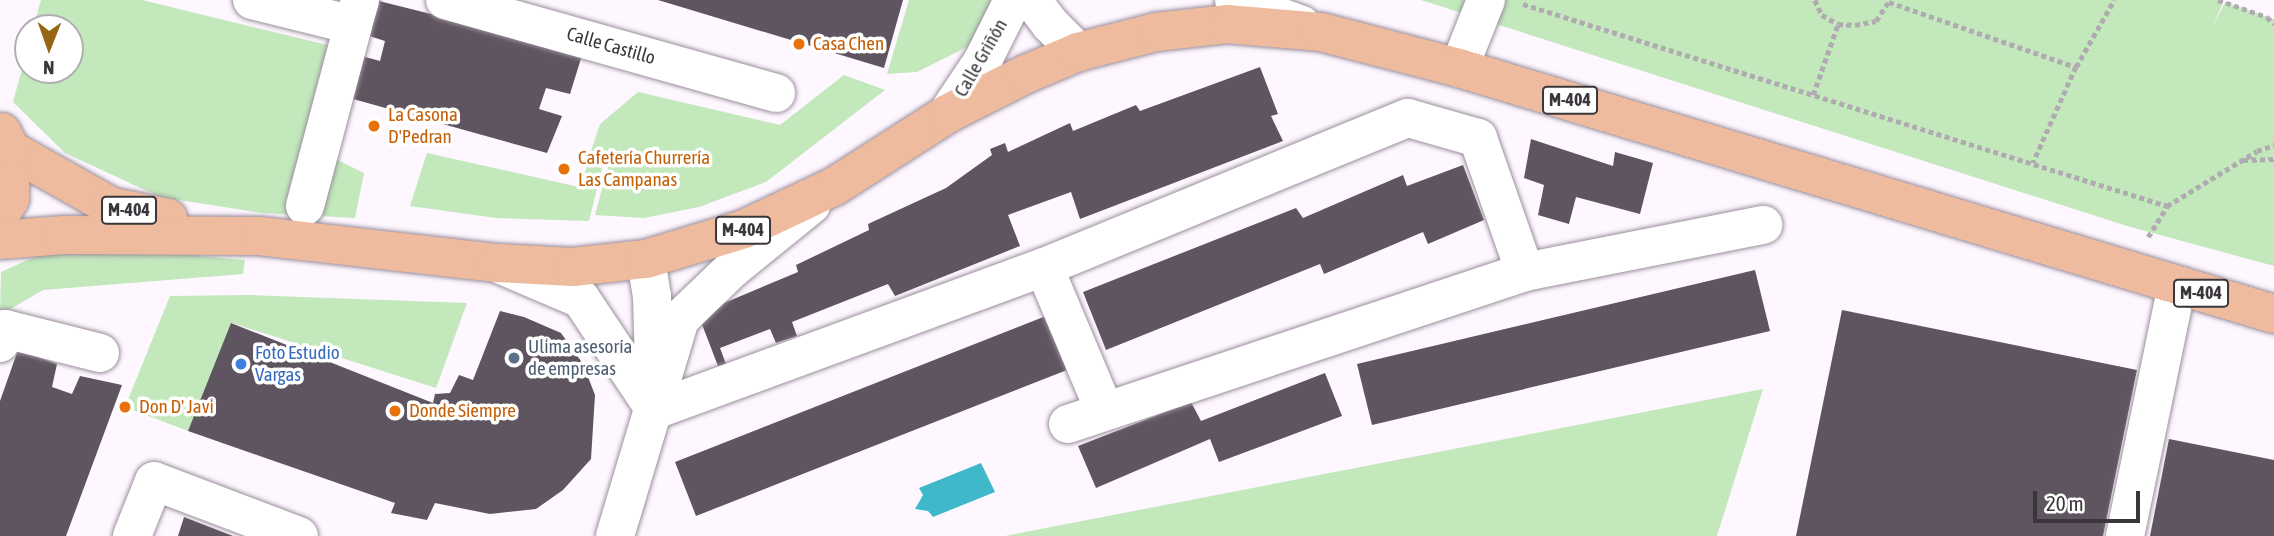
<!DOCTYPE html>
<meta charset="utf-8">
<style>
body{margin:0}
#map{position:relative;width:2274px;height:536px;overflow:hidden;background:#fef7ff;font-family:"Asap Condensed",sans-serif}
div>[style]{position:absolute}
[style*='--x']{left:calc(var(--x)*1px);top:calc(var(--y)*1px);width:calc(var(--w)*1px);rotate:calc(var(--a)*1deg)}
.green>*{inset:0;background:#c2e8bc}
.water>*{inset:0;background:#3fb8ca}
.building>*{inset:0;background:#5f5560}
.path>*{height:4.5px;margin-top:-2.25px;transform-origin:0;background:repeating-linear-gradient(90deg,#b0aab1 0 5px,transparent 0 8.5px)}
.roads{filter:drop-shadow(0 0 2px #9a8f9c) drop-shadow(0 0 2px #9a8f9c)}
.minor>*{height:38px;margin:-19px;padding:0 19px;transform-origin:19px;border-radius:19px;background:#fff}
.major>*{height:38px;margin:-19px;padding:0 19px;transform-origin:19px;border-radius:19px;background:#eebb9e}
.dots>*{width:19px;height:19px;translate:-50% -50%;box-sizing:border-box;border:4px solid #fff;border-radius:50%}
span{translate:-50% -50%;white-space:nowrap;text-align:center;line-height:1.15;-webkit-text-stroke:7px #fff;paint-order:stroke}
.shield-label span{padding:2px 5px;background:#fff;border:2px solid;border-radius:5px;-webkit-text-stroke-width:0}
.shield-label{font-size:18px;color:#3a363b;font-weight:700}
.food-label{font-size:19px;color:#c56008}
.left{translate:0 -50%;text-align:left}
.street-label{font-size:19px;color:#3a363b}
.service-label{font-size:19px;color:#4e5e75}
.shop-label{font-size:19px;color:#366cbe}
.north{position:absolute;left:14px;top:14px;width:70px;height:70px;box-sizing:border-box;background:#fff;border:2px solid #b0afb1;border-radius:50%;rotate:181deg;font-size:19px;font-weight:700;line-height:28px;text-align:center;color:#3a363b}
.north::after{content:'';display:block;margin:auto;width:24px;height:32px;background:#956614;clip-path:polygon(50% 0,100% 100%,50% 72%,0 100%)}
.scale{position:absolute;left:2033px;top:491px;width:107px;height:32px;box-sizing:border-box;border:4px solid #3a363b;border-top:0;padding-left:9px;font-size:21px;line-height:24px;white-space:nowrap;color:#3a363b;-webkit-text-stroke:5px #fff;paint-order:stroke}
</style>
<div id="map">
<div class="green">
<i style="clip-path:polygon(41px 0,142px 0,344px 49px,319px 151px,364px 173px,355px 218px,262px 213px,160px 197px,65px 153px,13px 102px,28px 47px,28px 70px,70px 70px,70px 28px,33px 28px)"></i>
<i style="clip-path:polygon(909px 0,996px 0,975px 43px,917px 72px,887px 74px)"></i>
<i style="clip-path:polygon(1421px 0,2224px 0,2212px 28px,2225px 2px,2274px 19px,2274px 266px,2127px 226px)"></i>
<i style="clip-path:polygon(844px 75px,885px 90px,766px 182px,699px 207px,644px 218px,595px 215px,608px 167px,588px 160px,600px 124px,638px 92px,780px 125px)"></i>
<i style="clip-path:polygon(427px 153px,579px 187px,588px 164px,602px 168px,589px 221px,496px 218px,410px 206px)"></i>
<i style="clip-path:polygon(122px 249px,245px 260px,243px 274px,43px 290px,0 315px,1px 272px,43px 253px)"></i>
<i style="clip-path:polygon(250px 295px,467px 303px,436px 388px,232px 323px,188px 431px,125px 407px,170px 296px)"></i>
<i style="clip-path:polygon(1763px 389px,1717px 536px,1005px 536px)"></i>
</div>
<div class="water">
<i style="clip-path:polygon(981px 463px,995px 492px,933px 517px,928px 511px,915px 509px,923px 495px,919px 488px)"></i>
</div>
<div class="building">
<i style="clip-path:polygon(375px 0,583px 52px,570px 94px,546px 88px,539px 109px,562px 116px,547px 153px,346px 97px,358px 55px,380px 61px,385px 41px,363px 34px)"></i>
<i style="clip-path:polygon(658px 0,903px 0,884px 68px)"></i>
<i style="clip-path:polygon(1260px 67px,1278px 114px,1271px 116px,1283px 141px,1080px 219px,1071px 192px,1008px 215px,1020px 246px,895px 296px,888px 284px,792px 322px,797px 336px,776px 343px,770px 329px,720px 348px,726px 364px,718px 366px,698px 314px,798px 272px,796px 265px,869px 230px,868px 224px,946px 188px,992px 155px,990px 149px,1005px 143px,1008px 152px,1070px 123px,1073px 131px,1136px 105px,1140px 111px)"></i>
<i style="clip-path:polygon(1531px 139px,1613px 166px,1615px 152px,1653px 163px,1640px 214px,1576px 197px,1569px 224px,1538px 215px,1544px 185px,1524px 178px)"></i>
<i style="clip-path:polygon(1463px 165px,1484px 220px,1428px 244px,1423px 232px,1324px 274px,1320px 264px,1106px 350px,1083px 292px,1296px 208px,1303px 218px,1403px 175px,1407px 186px)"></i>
<i style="clip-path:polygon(1755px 270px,1770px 331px,1372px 425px,1357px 364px)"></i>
<i style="clip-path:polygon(1842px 310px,2137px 370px,2103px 536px,1796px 536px)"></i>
<i style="clip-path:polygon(500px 311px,524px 317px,561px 333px,583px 364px,595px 395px,591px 459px,563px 490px,536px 509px,490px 514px,435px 503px,427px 520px,391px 513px,395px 503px,188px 431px,231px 323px,433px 403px,435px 394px,450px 393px,459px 375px,473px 380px)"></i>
<i style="clip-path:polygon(1046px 316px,1067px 370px,696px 516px,675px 462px)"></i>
<i style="clip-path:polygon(18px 350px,57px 364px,52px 387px,72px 394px,80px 376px,122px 385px,66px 536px,0 536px,0 401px)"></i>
<i style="clip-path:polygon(1325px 373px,1342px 416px,1219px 462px,1210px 439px,1096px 488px,1078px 446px,1191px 402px,1201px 421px)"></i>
<i style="clip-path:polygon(2169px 439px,2274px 460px,2274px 536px,2150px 536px)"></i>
<i style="clip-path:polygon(184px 517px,233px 536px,178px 536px)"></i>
</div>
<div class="path">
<i style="--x:1815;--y:0;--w:17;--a:65"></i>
<i style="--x:1822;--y:15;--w:18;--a:29"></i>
<i style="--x:1838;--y:24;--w:17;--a:3"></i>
<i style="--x:1855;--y:25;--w:21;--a:-11"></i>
<i style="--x:1876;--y:21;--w:24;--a:-57"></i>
<i style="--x:2218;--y:0;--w:52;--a:19.1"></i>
<i style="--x:2267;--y:17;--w:10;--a:45"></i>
<i style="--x:1889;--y:2;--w:198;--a:19.2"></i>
<i style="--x:2076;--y:67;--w:105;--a:114.1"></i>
<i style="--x:1523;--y:4;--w:675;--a:17.41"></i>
<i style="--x:2076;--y:67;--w:77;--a:-60.4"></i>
<i style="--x:1813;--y:95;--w:75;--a:-70.6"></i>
<i style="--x:2243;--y:160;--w:31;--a:-2"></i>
<i style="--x:2148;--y:237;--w:36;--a:-58"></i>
<i style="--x:2167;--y:206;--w:105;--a:-31.4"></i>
<i style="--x:2257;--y:151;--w:18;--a:-19"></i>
</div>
<div class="roads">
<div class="minor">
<i style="--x:252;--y:0;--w:104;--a:13.9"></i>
<i style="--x:353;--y:25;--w:26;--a:-74"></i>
<i style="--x:445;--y:0;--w:344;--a:15.7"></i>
<i style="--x:1032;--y:0;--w:30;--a:53"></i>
<i style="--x:1050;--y:24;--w:40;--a:45"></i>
<i style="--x:1234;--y:0;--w:72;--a:20.2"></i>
<i style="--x:1459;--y:68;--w:73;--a:-68.3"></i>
<i style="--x:947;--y:114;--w:63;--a:-56.1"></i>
<i style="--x:982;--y:62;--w:69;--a:-63.4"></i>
<i style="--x:305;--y:206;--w:187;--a:-75.1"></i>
<i style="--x:646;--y:259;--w:37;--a:81"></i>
<i style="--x:652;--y:296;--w:73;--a:88.4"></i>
<i style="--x:499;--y:264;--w:89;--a:23.1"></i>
<i style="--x:581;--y:299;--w:133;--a:56.3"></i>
<i style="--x:1044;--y:267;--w:155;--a:67.2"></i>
<i style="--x:0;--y:343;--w:15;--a:-70"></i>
<i style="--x:5;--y:329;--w:98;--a:14.2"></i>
<i style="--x:655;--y:410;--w:414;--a:-20.2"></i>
<i style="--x:1044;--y:267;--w:393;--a:-22.3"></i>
<i style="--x:1408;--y:118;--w:73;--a:15.9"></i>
<i style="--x:1478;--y:138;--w:142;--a:70.7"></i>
<i style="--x:1068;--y:424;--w:482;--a:-18.4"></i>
<i style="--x:1525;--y:272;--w:243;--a:-11.2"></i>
<i style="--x:132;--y:536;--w:59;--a:-68.2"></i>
<i style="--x:154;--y:481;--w:155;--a:20.8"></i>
<i style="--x:615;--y:536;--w:227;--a:-73.3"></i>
<i style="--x:680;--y:319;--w:72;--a:-43.9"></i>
<i style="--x:732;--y:269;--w:102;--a:-39"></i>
<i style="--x:2125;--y:536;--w:255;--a:-78.3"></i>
</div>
<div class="major">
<i style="--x:11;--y:150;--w:116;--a:29.4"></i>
<i style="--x:112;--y:207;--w:57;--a:11.1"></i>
<i style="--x:0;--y:215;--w:19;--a:-58"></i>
<i style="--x:10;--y:199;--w:49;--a:-88.8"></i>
<i style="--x:11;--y:150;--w:20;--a:-117"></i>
<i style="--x:0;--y:240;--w:64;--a:-4.5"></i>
<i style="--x:64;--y:235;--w:195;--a:0.3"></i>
<i style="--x:259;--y:236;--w:240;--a:6.5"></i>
<i style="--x:497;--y:263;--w:76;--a:3"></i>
<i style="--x:573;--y:267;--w:73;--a:-6.3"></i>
<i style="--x:646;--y:259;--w:102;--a:-17"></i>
<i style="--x:744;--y:229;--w:101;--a:-25.3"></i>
<i style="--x:835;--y:186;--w:133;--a:-32.7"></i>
<i style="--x:947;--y:114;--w:89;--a:-26.9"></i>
<i style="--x:1026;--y:74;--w:56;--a:-22.9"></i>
<i style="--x:1078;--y:52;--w:81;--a:-14.4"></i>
<i style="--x:1156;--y:32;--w:71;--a:-6.4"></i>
<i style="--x:1227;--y:24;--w:94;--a:4.9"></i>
<i style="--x:1321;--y:32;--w:143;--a:14.6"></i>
<i style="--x:1459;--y:68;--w:851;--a:16.8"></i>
</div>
</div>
<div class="dots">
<i style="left:799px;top:44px;background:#e8710a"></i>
<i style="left:374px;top:126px;background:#e8710a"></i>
<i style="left:564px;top:169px;background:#e8710a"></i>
<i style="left:514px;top:358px;background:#5c6f8a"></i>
<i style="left:241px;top:364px;background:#3f7fe0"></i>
<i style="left:125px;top:407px;background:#e8710a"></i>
<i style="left:395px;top:411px;background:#e8710a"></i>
</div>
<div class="shield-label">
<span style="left:1570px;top:100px">M-404</span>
<span style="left:129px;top:210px">M-404</span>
<span style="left:743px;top:230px">M-404</span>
<span style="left:2201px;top:293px">M-404</span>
</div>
<div class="food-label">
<span class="left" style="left:813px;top:44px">Casa Chen</span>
<span class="left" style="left:388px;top:126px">La Casona<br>D'Pedran</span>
<span class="left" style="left:578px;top:169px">Cafetería Churrería<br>Las Campanas</span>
<span class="left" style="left:139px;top:407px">Don D' Javi</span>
<span class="left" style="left:409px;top:411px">Donde Siempre</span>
</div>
<div class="street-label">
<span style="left:611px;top:46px;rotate:16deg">Calle Castillo</span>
<span style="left:981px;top:58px;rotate:-60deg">Calle Griñón</span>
</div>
<div class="service-label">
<span class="left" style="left:528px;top:358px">Ulima asesoría<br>de empresas</span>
</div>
<div class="shop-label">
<span class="left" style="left:255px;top:364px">Foto Estudio<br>Vargas</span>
</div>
<div class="north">N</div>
<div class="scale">20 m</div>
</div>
